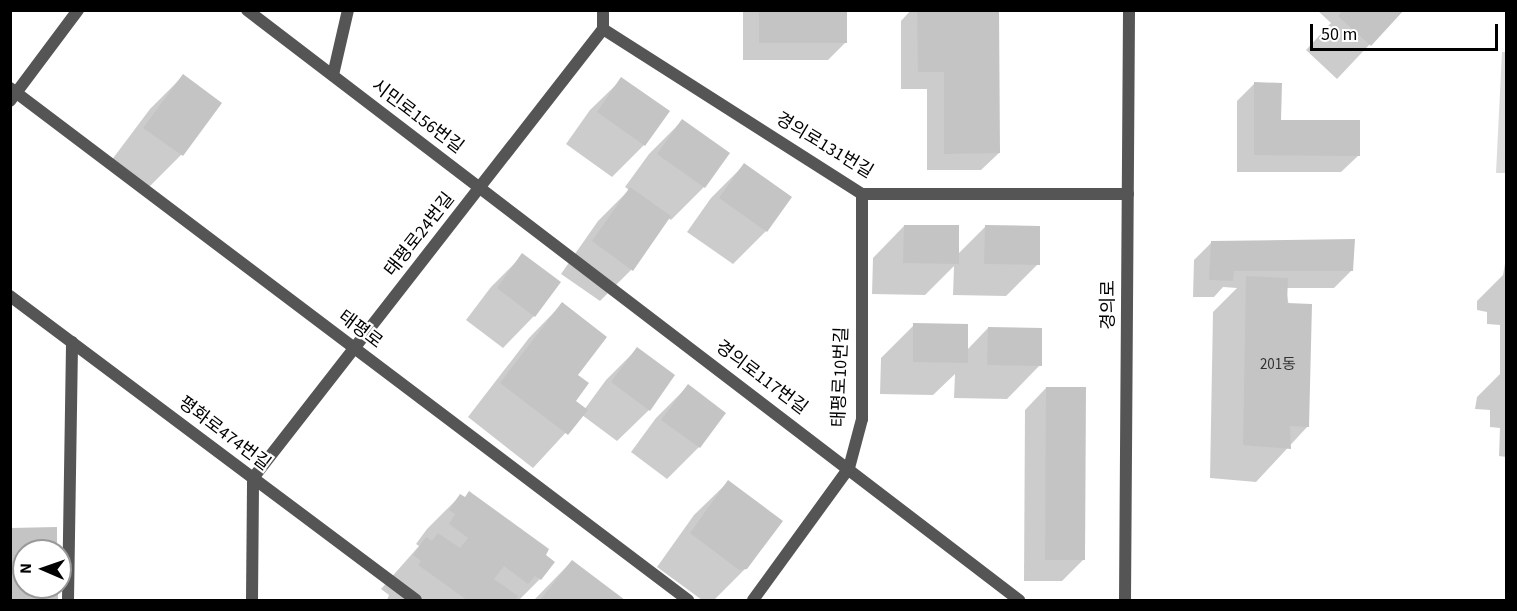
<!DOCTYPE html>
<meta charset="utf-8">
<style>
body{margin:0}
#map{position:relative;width:1517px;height:611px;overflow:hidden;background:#fff;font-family:"Source Sans 3","Noto Sans KR",sans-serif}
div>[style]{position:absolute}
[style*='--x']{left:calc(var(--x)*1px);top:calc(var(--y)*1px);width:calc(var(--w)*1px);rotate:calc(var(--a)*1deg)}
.green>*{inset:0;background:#dcdcdc}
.shadow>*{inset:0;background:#0003}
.building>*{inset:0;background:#c4c4c4}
.minor>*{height:12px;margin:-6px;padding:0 6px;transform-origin:6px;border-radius:6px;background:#555}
.tertiary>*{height:12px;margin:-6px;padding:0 6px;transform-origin:6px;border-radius:6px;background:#555}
span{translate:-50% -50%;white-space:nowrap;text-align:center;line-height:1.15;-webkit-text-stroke:4.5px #fff;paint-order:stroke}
.number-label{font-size:15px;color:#313131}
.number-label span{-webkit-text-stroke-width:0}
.street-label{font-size:18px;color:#000}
.frame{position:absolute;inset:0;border:12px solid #000;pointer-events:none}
.north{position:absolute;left:12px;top:539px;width:60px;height:60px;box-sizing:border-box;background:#fff;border:2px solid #999;border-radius:50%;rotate:272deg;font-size:16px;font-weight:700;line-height:24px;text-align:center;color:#000}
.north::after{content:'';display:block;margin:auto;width:21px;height:27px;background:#000;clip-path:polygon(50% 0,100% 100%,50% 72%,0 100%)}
.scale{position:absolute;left:1310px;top:24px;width:188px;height:27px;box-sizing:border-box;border:3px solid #000;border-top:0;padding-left:8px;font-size:18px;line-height:21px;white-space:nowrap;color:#000;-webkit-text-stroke:4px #fff;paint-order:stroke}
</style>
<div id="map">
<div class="green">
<i style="clip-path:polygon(1502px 52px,1506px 52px,1506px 173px,1496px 173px)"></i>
</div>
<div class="shadow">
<i style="clip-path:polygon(743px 10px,846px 10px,846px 42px,828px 60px,743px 60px)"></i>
<i style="clip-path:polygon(911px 10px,998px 10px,999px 153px,981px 170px,927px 170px,927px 89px,901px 89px,901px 21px)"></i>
<i style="clip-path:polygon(1317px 10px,1402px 10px,1337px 79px,1306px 50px,1331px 23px)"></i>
<i style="clip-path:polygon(183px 76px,220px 103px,181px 155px,148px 188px,111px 161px,150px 109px)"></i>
<i style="clip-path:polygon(622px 79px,644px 145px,612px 177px,566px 144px,590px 110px)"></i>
<i style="clip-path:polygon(1254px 84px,1280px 122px,1359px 155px,1341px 172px,1237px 172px,1237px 101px)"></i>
<i style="clip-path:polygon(682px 121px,704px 187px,671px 220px,668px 218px,631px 270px,600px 301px,561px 274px,598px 221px,629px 190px,625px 187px,649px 154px)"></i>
<i style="clip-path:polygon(744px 165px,766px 231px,733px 264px,687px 232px,711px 198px)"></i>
<i style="clip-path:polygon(904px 226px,957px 255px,985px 227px,1038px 264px,1006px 296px,953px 295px,954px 266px,925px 295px,872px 294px,873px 258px)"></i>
<i style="clip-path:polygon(1211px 243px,1352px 270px,1334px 288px,1286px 288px,1308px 426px,1256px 482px,1210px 478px,1213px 312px,1237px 288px,1223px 287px,1214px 297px,1193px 297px,1194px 260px)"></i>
<i style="clip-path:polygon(523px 255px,534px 316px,503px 348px,466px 320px,491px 287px)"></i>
<i style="clip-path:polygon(1506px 258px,1506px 457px,1499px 456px,1500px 428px,1490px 427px,1490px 410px,1475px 409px,1477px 397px,1500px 374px,1500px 325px,1487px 324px,1487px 312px,1477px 310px,1477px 301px,1503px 275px)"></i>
<i style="clip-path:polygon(562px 304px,576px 375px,573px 401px,584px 410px,606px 380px,637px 349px,649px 410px,617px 441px,582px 415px,533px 468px,468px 417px,529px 338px)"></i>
<i style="clip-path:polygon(914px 325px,967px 350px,988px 328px,1040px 365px,1007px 399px,954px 398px,955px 374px,933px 395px,880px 394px,881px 358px)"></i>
<i style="clip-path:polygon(688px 386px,724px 413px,699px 447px,667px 479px,631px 452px,656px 418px)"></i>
<i style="clip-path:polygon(1046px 388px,1084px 559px,1062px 581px,1024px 581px,1025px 410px)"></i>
<i style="clip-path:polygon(728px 482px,746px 568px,714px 600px,702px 600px,657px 567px,694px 515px)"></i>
<i style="clip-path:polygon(461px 495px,540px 579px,519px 600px,387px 600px,389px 595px,381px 589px,419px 546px,416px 544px,427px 529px)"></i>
<i style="clip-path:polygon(10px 529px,56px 551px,24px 551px,24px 587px,56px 587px,56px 600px,10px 600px)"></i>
<i style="clip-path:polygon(572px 561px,622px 600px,534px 600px)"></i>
</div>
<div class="building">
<i style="clip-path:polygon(759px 10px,847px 10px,847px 43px,759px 43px)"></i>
<i style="clip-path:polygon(917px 10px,999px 10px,1000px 153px,944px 154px,944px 72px,918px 72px)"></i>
<i style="clip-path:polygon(1343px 10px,1404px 10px,1371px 46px,1338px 16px)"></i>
<i style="clip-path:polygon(183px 74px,222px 103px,183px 156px,143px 128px)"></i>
<i style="clip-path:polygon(621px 77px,670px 111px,645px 146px,597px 112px)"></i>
<i style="clip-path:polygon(1254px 82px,1282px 83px,1281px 120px,1360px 120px,1360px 156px,1254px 155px)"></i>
<i style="clip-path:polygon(682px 119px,730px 153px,705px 188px,657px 154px)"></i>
<i style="clip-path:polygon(744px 163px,792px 197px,767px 232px,719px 198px)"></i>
<i style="clip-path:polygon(630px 187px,671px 216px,633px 271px,592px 241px)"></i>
<i style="clip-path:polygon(904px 225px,959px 225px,959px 264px,903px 263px)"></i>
<i style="clip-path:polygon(985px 225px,1040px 226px,1040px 265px,984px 264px)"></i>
<i style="clip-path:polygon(1355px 239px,1353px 271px,1234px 271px,1233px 281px,1209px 280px,1211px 241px)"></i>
<i style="clip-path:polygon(522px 253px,561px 282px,535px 317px,497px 288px)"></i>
<i style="clip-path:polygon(1246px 276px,1288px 278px,1287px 303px,1312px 304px,1309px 427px,1290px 426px,1291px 449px,1243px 445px)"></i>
<i style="clip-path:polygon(562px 302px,607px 337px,578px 375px,589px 383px,576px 401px,588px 410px,568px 435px,500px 383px)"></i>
<i style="clip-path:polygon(913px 323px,968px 324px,968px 363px,913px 362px)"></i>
<i style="clip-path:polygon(988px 327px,1042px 328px,1042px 366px,987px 365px)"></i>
<i style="clip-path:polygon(637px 347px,675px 375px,650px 411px,611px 382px)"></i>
<i style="clip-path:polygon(688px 384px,726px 413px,700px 448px,661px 420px)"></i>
<i style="clip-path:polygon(1046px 387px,1086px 387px,1085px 560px,1045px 560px)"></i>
<i style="clip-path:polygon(728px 480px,783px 521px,747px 569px,739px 570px,690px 533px)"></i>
<i style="clip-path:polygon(469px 491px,549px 549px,546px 555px,555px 562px,541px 580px,535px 576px,528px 584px,504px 566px,494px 579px,518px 596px,515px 600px,467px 600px,418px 565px,421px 561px,413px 555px,426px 537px,432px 541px,438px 533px,460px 548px,468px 538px,449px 524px,455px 514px,449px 510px,460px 494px,465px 497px)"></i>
<i style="clip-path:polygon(57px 527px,57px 551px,24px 551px,24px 587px,58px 587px,58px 600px,10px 600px,10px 528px)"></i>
<i style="clip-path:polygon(572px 560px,625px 600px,540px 600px)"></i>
</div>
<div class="minor">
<i style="--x:247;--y:10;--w:972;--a:37.39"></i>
<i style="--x:603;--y:29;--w:307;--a:32.5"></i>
<i style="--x:862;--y:194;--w:266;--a:0"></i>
<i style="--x:333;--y:75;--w:67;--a:-77"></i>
<i style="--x:10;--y:88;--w:850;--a:37.06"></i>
<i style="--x:10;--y:101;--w:114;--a:-53.2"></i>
<i style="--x:10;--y:296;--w:507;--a:36.82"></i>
<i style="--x:68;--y:600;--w:258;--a:-89.1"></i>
<i style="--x:252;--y:600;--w:122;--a:-89.5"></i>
<i style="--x:253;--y:478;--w:569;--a:-52.06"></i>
<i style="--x:603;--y:29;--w:19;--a:-90"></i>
<i style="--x:753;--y:600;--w:163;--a:-54"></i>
<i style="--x:849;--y:468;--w:51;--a:-75.1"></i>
<i style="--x:862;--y:419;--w:225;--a:-90"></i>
</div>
<div class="tertiary">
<i style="--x:1125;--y:600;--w:590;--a:-89.61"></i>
</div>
<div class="number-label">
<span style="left:1278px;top:365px">201동</span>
</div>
<div class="street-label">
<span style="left:417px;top:117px;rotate:37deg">시민로156번길</span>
<span style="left:824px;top:146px;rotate:31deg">경의로131번길</span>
<span style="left:420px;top:235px;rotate:-52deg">태평로24번길</span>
<span style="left:1109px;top:305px;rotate:-90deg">경의로</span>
<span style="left:360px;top:330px;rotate:37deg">태평로</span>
<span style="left:841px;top:377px;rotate:-88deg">태평로10번길</span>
<span style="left:761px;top:378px;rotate:37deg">경의로117번길</span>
<span style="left:224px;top:434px;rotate:37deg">평화로474번길</span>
</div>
<div class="frame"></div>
<div class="north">N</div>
<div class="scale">50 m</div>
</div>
